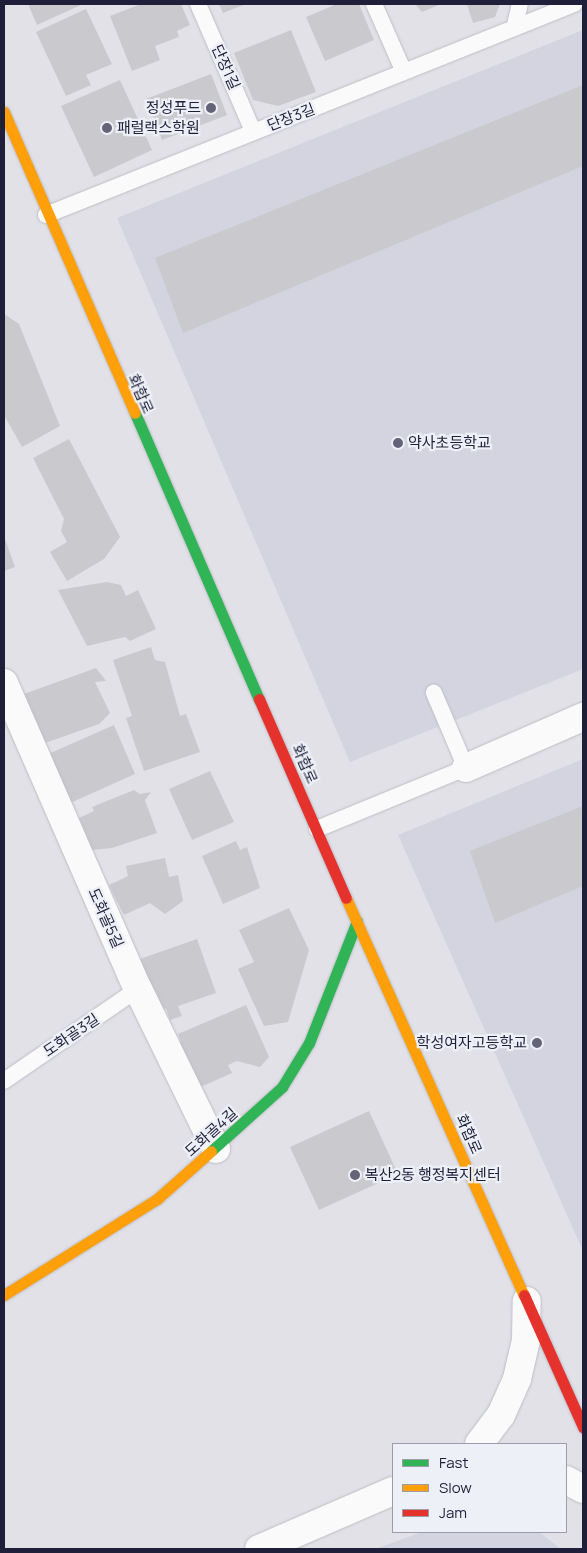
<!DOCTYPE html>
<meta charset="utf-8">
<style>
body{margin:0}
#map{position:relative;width:587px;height:1553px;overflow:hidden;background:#e1e1e7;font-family:Manrope,"Noto Sans KR",sans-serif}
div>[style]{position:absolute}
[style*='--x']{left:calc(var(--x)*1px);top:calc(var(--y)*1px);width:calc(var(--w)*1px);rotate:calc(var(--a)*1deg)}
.built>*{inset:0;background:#d3d4df}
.building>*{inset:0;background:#c9c9ce}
.roads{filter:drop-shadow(0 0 1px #bdbdc7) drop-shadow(0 0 1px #bdbdc7)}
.lane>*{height:16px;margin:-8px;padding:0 8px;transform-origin:8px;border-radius:8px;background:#fafafb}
.street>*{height:28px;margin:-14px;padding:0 14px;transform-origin:14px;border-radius:14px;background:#fafafb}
.fast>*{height:11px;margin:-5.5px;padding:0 5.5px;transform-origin:5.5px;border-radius:5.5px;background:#30b455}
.slow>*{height:11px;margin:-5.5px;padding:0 5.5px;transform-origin:5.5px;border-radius:5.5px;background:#ff9f0a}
.jam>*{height:11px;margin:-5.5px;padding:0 5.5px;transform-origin:5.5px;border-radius:5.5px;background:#e5322d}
.dots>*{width:14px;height:14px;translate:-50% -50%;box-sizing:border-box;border:2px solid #eef0f7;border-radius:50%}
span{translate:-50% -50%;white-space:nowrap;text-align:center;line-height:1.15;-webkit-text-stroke:4.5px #eef0f7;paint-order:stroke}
.street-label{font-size:15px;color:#201f3a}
.poi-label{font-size:15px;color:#201f3a}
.right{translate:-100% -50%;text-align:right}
.left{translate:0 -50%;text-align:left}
.frame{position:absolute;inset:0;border:5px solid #201f3a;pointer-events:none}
.legend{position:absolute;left:392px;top:1443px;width:175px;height:90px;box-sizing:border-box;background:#eef0f7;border:1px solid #9c9cab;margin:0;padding:6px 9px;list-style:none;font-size:15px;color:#201f3a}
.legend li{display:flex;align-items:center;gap:10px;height:25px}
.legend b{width:25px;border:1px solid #9c9cab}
</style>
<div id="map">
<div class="built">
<i style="clip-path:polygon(583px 30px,583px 669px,350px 762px,117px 218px)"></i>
<i style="clip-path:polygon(583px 759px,583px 1251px,398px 835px)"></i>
<i style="clip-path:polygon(422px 1532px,539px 1532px,561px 1549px,375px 1549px)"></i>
</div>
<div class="building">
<i style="clip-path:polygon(28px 4px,83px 4px,37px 25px)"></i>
<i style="clip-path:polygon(141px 4px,181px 4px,190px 25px,177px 31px,179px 37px,155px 46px,160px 60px,132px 71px,110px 16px)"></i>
<i style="clip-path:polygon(219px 4px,246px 4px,223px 13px)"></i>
<i style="clip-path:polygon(337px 4px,359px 4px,374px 40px,325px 61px,306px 17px)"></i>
<i style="clip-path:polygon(415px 4px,441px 4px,422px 12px)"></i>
<i style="clip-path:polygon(467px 4px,500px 4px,495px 17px,473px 23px)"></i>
<i style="clip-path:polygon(86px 9px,112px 64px,86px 75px,91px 85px,66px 96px,36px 32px)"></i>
<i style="clip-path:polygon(291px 30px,316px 92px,278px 106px,253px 100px,234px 53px)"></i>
<i style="clip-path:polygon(211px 74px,227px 115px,162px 140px,146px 99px)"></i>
<i style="clip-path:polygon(120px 80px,152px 150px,94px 177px,61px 106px)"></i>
<i style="clip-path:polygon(583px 85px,583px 166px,183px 333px,155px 258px)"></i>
<i style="clip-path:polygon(4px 314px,19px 324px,60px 426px,22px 447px,4px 415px)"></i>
<i style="clip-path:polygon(69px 439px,120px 537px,104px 559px,67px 581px,50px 552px,67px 542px,61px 531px,64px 519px,33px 458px)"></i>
<i style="clip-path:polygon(4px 536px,15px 567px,4px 571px)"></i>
<i style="clip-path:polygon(107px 582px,121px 585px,126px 596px,138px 590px,156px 629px,130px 641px,125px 637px,87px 646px,58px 590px)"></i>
<i style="clip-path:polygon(151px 647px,155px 660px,165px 662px,180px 716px,186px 714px,200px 752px,144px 771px,126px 718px,132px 716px,113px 660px)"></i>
<i style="clip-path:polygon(96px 668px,106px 681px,95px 682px,110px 713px,99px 724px,42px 744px,24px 694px)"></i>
<i style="clip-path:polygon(114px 725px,135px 774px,68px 804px,46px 755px)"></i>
<i style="clip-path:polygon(210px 771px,234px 822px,192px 840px,169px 789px)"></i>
<i style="clip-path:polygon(134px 790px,140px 794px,151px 792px,145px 800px,157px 833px,112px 848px,92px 850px,79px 818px,94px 811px,92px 807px)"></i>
<i style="clip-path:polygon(583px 806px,583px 886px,495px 923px,470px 851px)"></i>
<i style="clip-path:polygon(236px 841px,240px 850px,247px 847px,260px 888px,223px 904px,202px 856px)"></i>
<i style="clip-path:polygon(165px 858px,169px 877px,178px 875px,183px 901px,165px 914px,150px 903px,124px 915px,109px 885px,128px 876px,126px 866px)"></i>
<i style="clip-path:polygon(289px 908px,309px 950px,288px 1022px,264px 1026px,238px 969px,254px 962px,239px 930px)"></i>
<i style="clip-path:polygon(197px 939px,216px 993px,178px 1006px,182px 1016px,170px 1020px,166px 1008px,155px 1012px,137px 960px)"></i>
<i style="clip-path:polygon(246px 1005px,269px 1057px,260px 1067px,237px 1061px,228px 1065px,232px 1073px,196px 1089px,176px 1044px,181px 1041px,178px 1034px)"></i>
<i style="clip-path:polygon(369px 1111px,398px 1174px,319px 1210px,290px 1147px)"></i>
</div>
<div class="roads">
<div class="lane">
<i style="--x:198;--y:4;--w:138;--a:66.6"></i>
<i style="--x:374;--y:4;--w:74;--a:66.2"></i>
<i style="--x:515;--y:25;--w:22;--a:-77"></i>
<i style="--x:46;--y:215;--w:569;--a:-21.78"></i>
<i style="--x:317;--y:829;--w:161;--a:-22.3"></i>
<i style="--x:466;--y:768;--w:82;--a:-113.1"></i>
<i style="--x:4;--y:1081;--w:163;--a:-34.5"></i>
</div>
<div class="street">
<i style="--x:4;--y:683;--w:334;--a:66.4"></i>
<i style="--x:138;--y:989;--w:178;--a:64"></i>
<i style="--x:466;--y:768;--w:128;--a:-23.6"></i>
<i style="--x:479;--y:1444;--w:36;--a:-53"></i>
<i style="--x:501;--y:1415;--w:39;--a:-66"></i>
<i style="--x:517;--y:1379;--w:40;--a:-77"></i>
<i style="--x:526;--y:1340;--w:39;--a:-89"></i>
<i style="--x:566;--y:1480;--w:19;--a:28"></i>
<i style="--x:259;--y:1549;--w:146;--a:-23.4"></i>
</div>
<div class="fast">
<i style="--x:135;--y:413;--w:312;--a:66.6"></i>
<i style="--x:211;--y:1151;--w:96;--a:-42"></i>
<i style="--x:282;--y:1087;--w:52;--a:-58.5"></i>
<i style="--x:309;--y:1043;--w:131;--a:-68.5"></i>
</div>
<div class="slow">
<i style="--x:4;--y:112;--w:328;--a:66.5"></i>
<i style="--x:346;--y:898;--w:435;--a:65.9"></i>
<i style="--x:4;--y:1295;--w:181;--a:-32.1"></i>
<i style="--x:157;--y:1199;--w:72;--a:-41.6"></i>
</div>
<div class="jam">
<i style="--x:259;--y:699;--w:217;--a:66.4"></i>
<i style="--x:524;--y:1295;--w:145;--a:65.9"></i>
</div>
</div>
<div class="dots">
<i style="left:211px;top:108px;background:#646377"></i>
<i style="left:107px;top:128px;background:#646377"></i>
<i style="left:398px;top:443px;background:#646377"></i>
<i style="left:537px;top:1043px;background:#646377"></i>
<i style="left:355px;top:1175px;background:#646377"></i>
</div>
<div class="street-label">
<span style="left:226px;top:67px;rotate:66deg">단장1길</span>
<span style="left:291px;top:117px;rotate:-21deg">단장3길</span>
<span style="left:141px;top:394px;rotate:66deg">화합로</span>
<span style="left:305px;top:764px;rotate:66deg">화합로</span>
<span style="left:106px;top:918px;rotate:66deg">도화골5길</span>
<span style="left:71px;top:1035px;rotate:-34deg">도화골3길</span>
<span style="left:211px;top:1132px;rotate:-42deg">도화골4길</span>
<span style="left:469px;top:1134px;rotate:66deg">화합로</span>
</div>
<div class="poi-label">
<span class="right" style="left:201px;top:108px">정성푸드</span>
<span class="left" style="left:117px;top:128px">패럴랙스학원</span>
<span class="left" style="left:408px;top:443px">약사초등학교</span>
<span class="right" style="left:527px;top:1043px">학성여자고등학교</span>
<span class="left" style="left:365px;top:1175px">복산2동 행정복지센터</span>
</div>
<div class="frame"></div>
<ul class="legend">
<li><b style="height:6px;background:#30b455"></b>Fast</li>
<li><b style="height:6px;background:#ff9f0a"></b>Slow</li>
<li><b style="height:6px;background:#e5322d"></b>Jam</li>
</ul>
</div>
